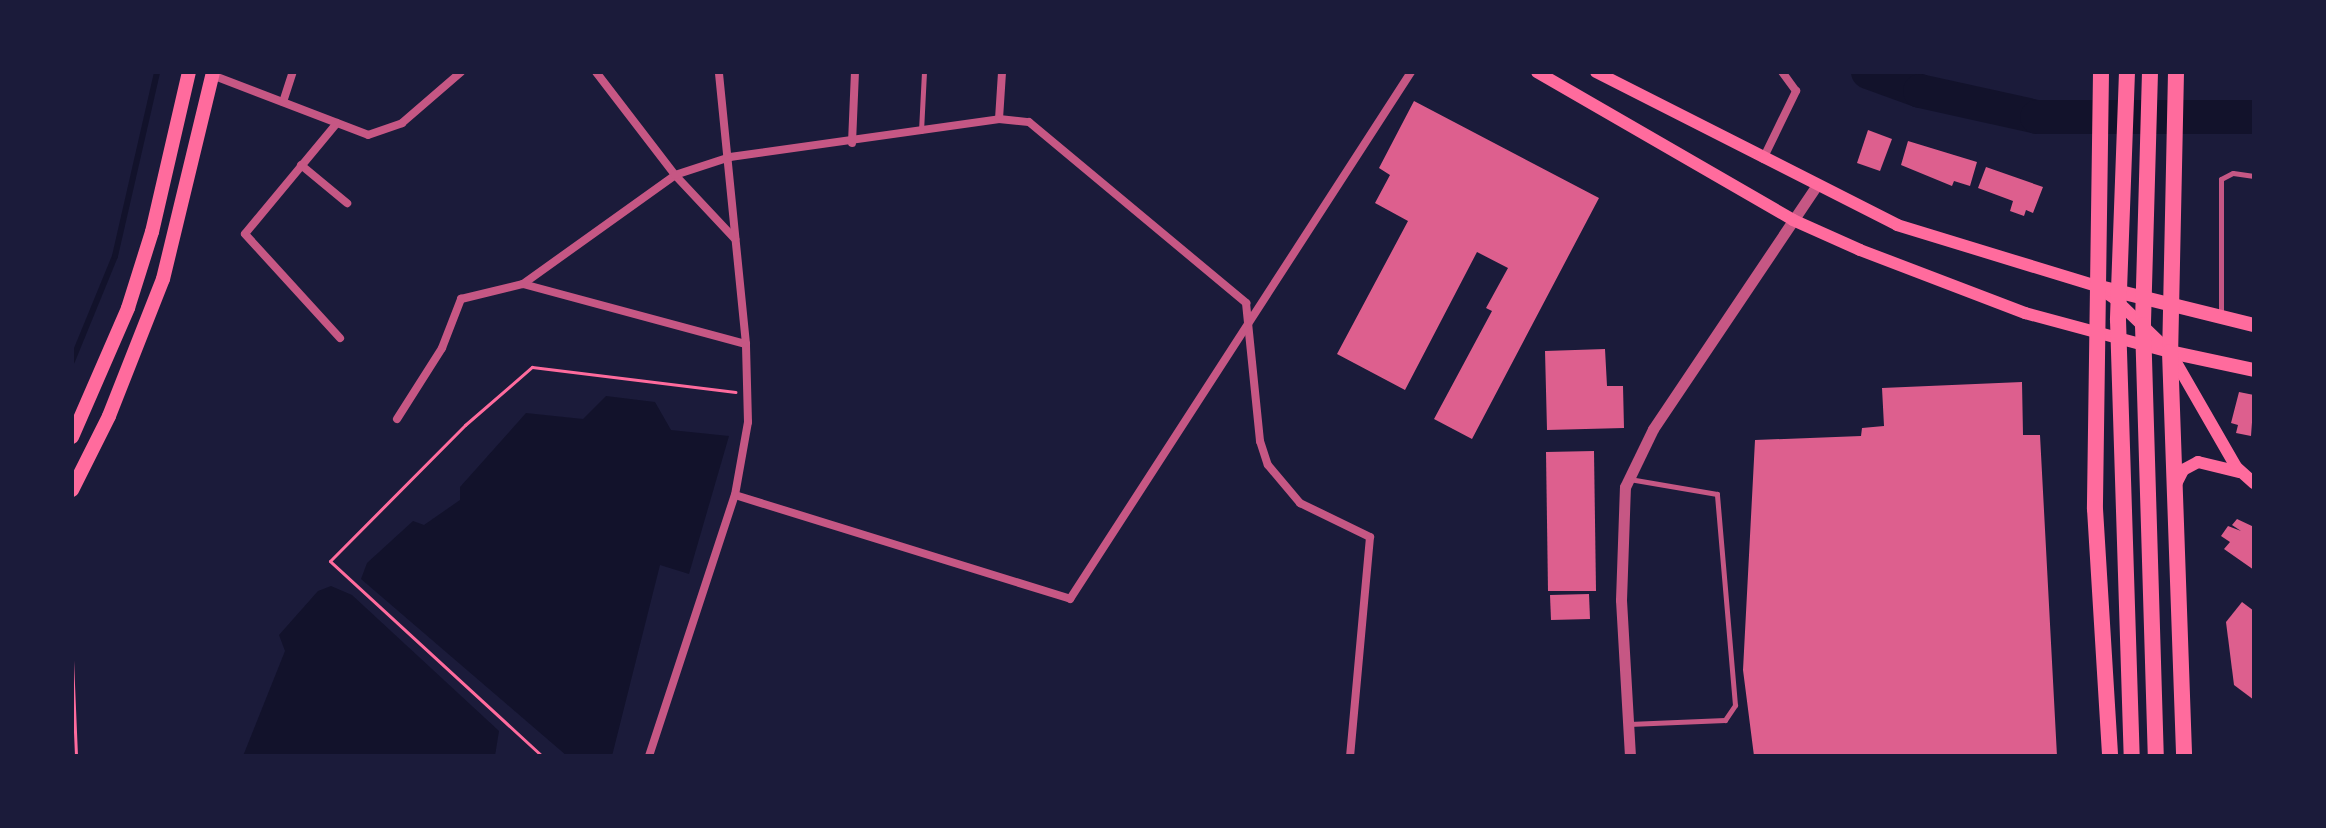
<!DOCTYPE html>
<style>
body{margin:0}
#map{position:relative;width:2326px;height:828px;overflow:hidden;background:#1b1b3a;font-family:Lato,sans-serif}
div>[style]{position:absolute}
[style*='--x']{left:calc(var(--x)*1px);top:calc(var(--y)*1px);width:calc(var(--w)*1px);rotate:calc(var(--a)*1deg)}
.water>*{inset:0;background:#12122b}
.stream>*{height:6px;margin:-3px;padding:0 3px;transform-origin:3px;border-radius:3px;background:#12122b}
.river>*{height:34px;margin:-17px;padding:0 17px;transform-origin:17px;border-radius:17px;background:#12122b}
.building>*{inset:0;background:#dd5f8e}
.path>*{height:3px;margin:-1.5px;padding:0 1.5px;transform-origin:1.5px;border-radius:1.5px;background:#ff6b9d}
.service>*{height:5px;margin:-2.5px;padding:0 2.5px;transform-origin:2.5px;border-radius:2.5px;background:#c65784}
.minor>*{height:8px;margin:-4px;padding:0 4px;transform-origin:4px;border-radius:4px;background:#c65784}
.tertiary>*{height:11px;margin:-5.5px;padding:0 5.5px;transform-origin:5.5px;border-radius:5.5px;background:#c65784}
.secondary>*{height:12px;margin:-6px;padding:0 6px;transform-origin:6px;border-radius:6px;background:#ff6b9d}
.primary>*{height:14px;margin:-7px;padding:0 7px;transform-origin:7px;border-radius:7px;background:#ff6b9d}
.trunk>*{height:16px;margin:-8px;padding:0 8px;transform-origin:8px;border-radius:8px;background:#ff6b9d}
span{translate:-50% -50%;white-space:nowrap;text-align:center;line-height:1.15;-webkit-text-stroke:8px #1b1b3a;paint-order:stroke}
.frame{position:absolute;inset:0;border:74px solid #1b1b3a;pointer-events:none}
</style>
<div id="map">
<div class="water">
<i style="clip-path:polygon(606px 396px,655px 402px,671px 430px,729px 436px,689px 574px,660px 565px,612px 756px,567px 756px,361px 579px,367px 563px,413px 521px,424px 525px,460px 500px,460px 487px,526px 413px,583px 419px)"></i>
<i style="clip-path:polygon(331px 586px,352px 595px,499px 731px,495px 756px,243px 756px,285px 651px,279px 635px,318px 591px)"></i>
</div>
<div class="stream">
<i style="--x:72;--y:361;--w:113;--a:-67.7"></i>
<i style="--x:115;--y:256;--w:189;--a:-77.1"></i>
</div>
<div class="river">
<i style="--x:1868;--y:72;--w:55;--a:20.1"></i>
<i style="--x:1920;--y:91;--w:120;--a:12.5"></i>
<i style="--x:2037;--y:117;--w:217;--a:0"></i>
</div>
<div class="building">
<i style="clip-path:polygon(1414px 101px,1599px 198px,1472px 439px,1434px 419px,1492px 311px,1486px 308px,1508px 268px,1477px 252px,1405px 390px,1337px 354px,1408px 221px,1375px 203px,1390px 175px,1379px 168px)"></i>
<i style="clip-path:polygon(1868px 130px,1892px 139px,1880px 171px,1857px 163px)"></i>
<i style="clip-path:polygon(1908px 141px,1977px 162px,1970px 186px,1954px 181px,1952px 186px,1901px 165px)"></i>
<i style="clip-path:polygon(1986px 167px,2043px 187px,2033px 213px,2026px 210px,2024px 216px,2010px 211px,2013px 201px,1978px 188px)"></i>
<i style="clip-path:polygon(1605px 349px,1607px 386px,1623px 386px,1624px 428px,1547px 430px,1545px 351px)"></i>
<i style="clip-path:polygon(2022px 382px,2023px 435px,2040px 435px,2057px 756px,1754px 756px,1743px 670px,1755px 440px,1861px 436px,1862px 428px,1884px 426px,1882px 388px)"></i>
<i style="clip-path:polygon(2239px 392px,2254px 395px,2251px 436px,2236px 433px,2238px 425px,2231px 423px)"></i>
<i style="clip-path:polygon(1594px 451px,1596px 591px,1548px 591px,1546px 452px)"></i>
<i style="clip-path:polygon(2237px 519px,2254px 527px,2254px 570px,2224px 549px,2230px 542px,2221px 536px,2228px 526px,2241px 531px,2232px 525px)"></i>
<i style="clip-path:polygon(1589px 594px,1590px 619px,1551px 620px,1550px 595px)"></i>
<i style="clip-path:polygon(2242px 602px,2254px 611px,2254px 700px,2234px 685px,2226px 622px)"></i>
</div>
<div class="path">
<i style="--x:72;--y:660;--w:96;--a:87.6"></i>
<i style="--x:542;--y:756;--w:288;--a:-137.4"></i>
<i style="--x:330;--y:561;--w:192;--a:-45.2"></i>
<i style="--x:465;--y:425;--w:89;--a:-40.9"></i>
<i style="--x:532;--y:367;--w:205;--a:7"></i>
</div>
<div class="service">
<i style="--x:921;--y:131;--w:59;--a:-87.1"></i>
<i style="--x:2221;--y:315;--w:136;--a:-90"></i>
<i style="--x:2221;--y:179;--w:13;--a:-27"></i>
<i style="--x:2233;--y:173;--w:21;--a:8"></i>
<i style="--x:1629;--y:724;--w:96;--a:-2.4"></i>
<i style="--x:1725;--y:720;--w:18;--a:-56"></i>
<i style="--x:1735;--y:705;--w:212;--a:-94.9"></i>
<i style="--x:1717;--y:494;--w:89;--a:-170.3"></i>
</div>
<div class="minor">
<i style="--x:596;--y:72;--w:130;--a:52.5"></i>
<i style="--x:675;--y:175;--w:88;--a:46.8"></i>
<i style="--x:212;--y:75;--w:167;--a:21"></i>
<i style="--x:368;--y:135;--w:36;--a:-19"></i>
<i style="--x:402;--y:123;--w:78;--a:-40.8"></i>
<i style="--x:283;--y:102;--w:32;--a:-72"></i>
<i style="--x:999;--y:119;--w:47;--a:-86.3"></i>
<i style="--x:337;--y:123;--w:144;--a:129.7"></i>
<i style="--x:245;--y:234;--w:141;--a:47.6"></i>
<i style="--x:852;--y:143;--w:71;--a:-87.6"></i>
<i style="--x:1763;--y:159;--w:76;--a:-64.1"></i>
<i style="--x:1796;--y:91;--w:24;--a:-126"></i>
<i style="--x:301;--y:165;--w:60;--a:39.6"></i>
<i style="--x:523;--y:284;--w:231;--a:15.1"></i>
<i style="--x:397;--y:419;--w:84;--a:-57.6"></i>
<i style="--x:442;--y:348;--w:53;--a:-68.8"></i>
<i style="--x:461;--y:299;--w:64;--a:-13.6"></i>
<i style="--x:523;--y:284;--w:187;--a:-35.6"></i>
<i style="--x:675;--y:175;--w:58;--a:-18.1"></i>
<i style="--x:730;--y:157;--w:272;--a:-8"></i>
<i style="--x:999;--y:119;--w:30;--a:6"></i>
<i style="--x:1029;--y:122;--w:283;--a:39.8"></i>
<i style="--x:1246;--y:303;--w:139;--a:84.2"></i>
<i style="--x:1260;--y:441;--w:25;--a:72"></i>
<i style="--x:1268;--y:465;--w:50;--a:49.9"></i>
<i style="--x:1300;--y:503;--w:78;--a:25.9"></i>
<i style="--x:1370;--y:537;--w:220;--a:95.2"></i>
<i style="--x:735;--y:495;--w:351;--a:17.2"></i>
<i style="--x:1070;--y:599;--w:628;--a:-57.09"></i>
<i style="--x:649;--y:756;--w:275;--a:-71.8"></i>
<i style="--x:735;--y:495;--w:74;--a:-79.9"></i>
<i style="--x:748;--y:422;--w:78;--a:-91.5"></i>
<i style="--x:746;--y:344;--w:273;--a:-95.7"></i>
</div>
<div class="tertiary">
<i style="--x:1630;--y:756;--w:156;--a:-93.3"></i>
<i style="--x:1621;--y:600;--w:113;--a:-88"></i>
<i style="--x:1625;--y:487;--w:64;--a:-64.2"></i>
<i style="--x:1653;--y:429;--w:290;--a:-56.1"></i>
</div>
<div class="secondary">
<i style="--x:1537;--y:72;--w:296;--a:30"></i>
<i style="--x:1793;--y:220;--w:73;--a:24.1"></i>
<i style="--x:1860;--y:250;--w:177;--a:20.9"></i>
<i style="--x:2025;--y:313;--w:150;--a:15.1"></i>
<i style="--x:1596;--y:72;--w:338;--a:26.9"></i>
<i style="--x:1897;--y:225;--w:208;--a:17"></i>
<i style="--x:2096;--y:286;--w:23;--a:34"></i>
<i style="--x:2115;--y:299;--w:76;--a:43.9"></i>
<i style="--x:2170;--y:352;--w:133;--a:60.1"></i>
<i style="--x:2236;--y:467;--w:24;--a:42"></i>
<i style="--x:2176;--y:484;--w:16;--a:-63"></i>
<i style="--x:2183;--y:470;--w:17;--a:-28"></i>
<i style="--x:2198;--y:462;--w:42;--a:13.7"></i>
</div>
<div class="primary">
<i style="--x:2096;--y:286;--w:163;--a:13.9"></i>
<i style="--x:2170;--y:352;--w:86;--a:12.1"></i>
<i style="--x:72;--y:437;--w:141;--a:-66.5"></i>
<i style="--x:128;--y:308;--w:80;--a:-72.5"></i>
<i style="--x:152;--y:232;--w:164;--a:-77"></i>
<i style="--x:72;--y:490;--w:83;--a:-63.4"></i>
<i style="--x:109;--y:416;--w:147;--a:-68.5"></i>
<i style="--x:163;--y:279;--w:213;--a:-76.4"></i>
</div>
<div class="trunk">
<i style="--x:2101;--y:72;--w:437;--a:90.8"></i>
<i style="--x:2095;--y:509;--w:247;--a:86.5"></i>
<i style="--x:2127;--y:72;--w:248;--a:92.1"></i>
<i style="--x:2118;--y:320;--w:436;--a:88.2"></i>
<i style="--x:2150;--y:72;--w:253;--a:91.6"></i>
<i style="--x:2143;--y:325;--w:431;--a:88.3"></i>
<i style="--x:2176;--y:72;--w:280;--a:91.2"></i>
<i style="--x:2170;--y:352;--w:404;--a:88"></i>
</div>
<div class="frame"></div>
</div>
